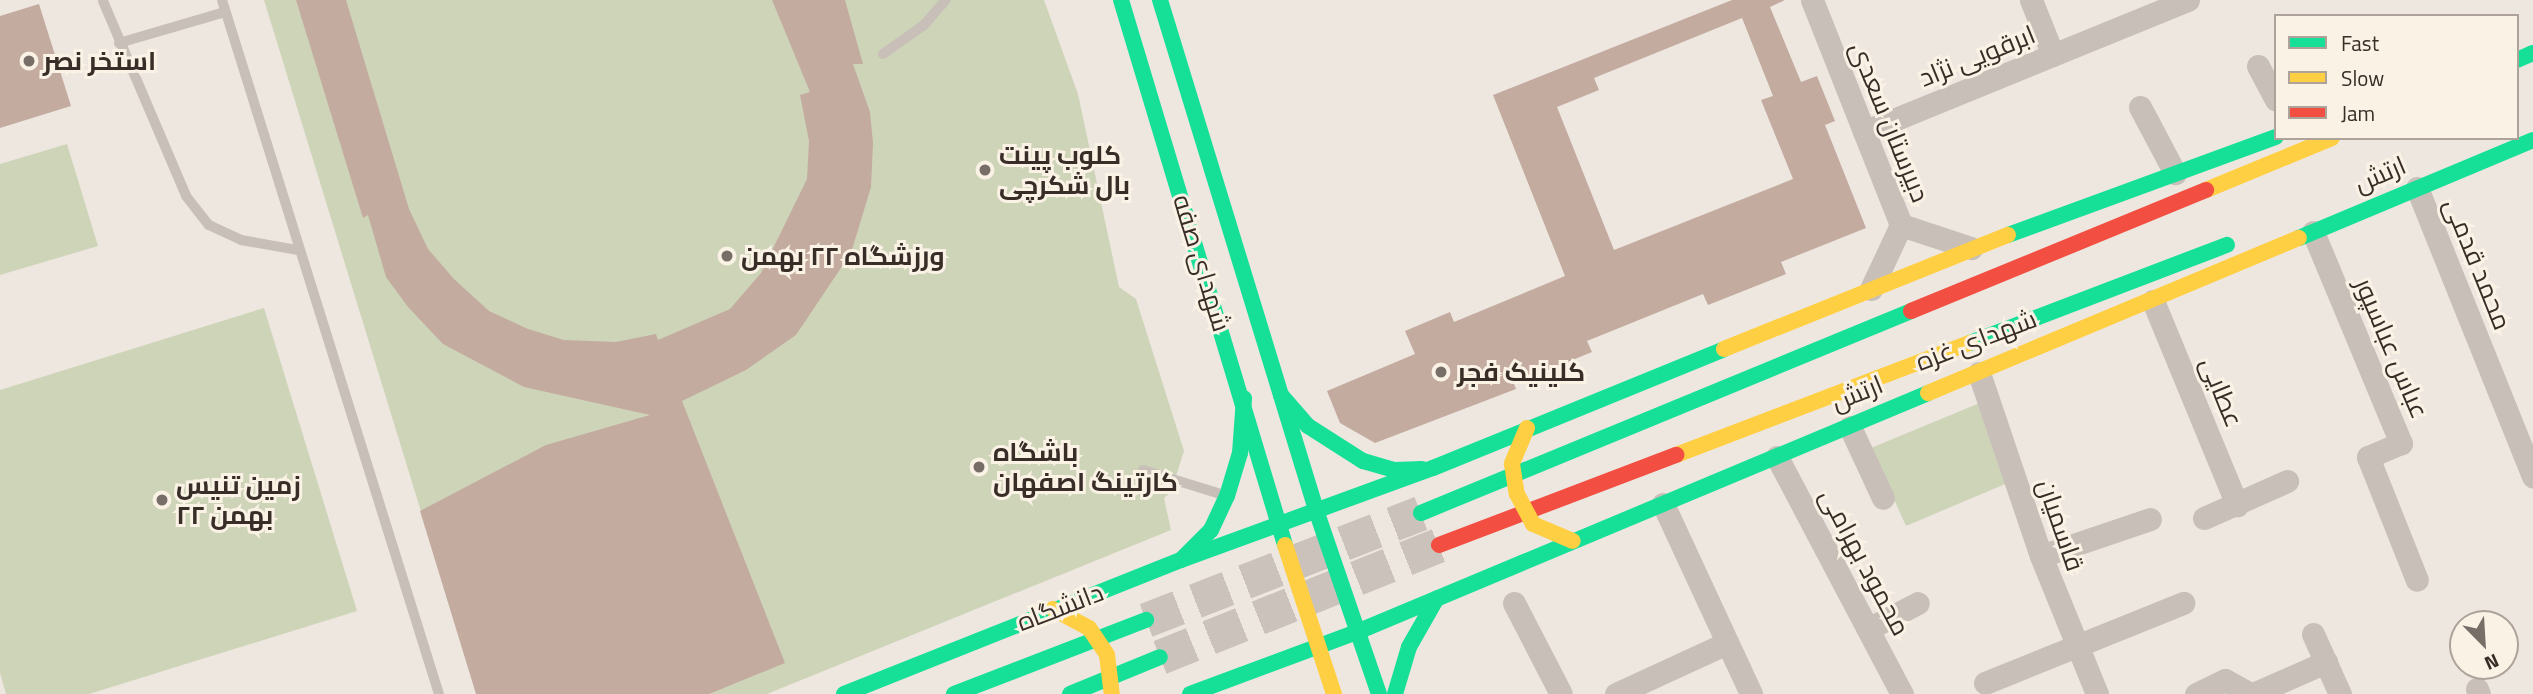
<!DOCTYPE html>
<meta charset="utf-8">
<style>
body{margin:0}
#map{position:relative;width:2533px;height:694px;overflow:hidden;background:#eee7e0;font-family:"Titillium Web",Cairo,sans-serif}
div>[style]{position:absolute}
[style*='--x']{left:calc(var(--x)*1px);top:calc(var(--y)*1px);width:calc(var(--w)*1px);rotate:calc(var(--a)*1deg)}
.green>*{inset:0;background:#ced4b8}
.building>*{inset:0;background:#c3aba0}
.primary-tunnel>*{height:35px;margin-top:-17.5px;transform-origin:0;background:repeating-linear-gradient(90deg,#cac2bb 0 35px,transparent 0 53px)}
.lane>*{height:10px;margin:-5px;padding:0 5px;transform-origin:5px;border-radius:5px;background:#c7bfb8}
.street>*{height:23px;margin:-11.5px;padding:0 11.5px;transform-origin:11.5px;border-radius:11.5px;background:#c7bfb8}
.fast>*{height:16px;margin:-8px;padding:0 8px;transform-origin:8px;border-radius:8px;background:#16e098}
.slow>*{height:16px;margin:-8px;padding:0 8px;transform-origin:8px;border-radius:8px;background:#ffcf43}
.jam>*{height:16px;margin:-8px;padding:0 8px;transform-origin:8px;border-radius:8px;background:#f24e42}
.slow-bridge>*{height:16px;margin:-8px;padding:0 8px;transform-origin:8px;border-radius:8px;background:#ffcf43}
.dots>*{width:19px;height:19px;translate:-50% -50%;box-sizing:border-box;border:4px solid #fbf2e6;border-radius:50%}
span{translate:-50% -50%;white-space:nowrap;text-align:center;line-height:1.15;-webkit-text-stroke:6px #fbf2e6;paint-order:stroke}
.street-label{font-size:26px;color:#382d27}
.poi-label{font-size:26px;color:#382d27;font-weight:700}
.left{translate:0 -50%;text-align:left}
.legend{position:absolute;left:2274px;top:14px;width:245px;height:126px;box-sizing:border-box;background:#fbf2e6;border:2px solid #ada39a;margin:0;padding:9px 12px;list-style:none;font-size:21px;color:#382d27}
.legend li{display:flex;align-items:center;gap:14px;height:35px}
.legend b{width:35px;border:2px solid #ada39a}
.north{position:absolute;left:2449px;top:610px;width:70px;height:70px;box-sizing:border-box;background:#fbf2e6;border:2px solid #ada39a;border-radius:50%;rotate:156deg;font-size:19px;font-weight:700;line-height:28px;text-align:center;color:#382d27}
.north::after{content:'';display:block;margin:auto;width:24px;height:32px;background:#786e68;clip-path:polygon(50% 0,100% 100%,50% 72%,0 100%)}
</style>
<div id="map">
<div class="green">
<i style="clip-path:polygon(264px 0,1044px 0,1078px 94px,1119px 287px,1136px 299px,1184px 451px,1171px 492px,1164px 498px,1171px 530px,767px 694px,477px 694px)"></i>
<i style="clip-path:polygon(67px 144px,98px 246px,0 275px,0 164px)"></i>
<i style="clip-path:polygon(264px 308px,357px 611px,89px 694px,6px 694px,0 673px,0 390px)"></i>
<i style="clip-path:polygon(1982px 402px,2010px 482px,1906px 526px,1871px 448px)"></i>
</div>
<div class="building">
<i style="clip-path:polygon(296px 0,346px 0,409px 209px,428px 249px,454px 279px,489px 311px,528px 329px,564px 340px,616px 342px,656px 334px,658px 340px,730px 309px,761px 273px,807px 179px,809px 141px,800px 95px,810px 92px,772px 0,845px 0,863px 64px,853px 64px,870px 112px,873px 143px,871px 187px,851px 253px,796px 335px,746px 370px,682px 401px,785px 663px,709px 694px,476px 694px,420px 511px,546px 445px,650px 415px,524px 387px,443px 344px,408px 307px,386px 277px,368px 215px,363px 218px)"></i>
<i style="clip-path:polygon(evenodd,1732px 0,1785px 0,1770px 7px,1801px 82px,1817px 76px,1835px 121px,1825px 125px,1866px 228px,1781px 262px,1786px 274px,1708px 305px,1703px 294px,1587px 341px,1592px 352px,1514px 384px,1516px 389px,1375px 443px,1340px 423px,1327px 391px,1415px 354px,1405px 331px,1450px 312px,1454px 322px,1565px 276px,1493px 95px,1732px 0,1742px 18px,1773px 96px,1761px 100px,1793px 179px,1614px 250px,1557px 107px,1599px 90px,1594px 78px,1742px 18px)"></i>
<i style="clip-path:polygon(39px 4px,71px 106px,0 128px,0 16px)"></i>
</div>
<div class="primary-tunnel">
<i style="--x:1146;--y:620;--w:295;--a:-21.3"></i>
<i style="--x:1160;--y:657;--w:301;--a:-21.9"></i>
</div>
<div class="lane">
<i style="--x:222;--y:0;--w:727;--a:72.64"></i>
<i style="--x:103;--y:1;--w:212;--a:66.9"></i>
<i style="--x:186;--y:196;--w:37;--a:52"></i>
<i style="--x:209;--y:225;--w:35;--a:25"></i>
<i style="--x:241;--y:240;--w:58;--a:10"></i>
<i style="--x:119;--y:43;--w:110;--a:-16.3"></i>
<i style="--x:883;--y:54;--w:50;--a:-35.3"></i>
<i style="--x:924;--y:25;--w:33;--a:-49"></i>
<i style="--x:1143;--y:470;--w:85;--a:17.2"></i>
</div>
<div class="street">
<i style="--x:1812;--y:0;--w:242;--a:68.4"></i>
<i style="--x:2031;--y:0;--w:59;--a:68.2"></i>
<i style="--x:2258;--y:66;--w:38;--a:62"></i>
<i style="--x:2140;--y:107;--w:75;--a:62.1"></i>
<i style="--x:1864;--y:132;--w:350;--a:-22.2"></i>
<i style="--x:2417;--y:188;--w:311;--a:68.1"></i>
<i style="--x:1901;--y:225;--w:74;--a:18.2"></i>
<i style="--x:2313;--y:232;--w:229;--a:67.4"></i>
<i style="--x:2401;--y:443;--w:36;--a:157"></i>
<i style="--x:2368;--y:457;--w:132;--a:68.3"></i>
<i style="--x:1871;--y:289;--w:71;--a:-64.9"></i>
<i style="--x:2153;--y:301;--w:221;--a:67.6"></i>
<i style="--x:1979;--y:373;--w:193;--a:71.3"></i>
<i style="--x:2041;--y:556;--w:149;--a:67.9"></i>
<i style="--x:1850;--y:427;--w:78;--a:65.1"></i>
<i style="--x:1777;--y:457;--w:268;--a:62.2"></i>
<i style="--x:1663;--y:504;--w:209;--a:65.1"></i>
<i style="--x:2204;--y:518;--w:91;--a:-24"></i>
<i style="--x:2041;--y:556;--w:115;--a:-18.7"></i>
<i style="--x:1514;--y:603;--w:102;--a:62.7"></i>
<i style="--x:1868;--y:629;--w:56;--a:-27.5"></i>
<i style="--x:2313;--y:634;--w:66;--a:65.8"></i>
<i style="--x:1985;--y:683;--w:214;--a:-22"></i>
<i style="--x:2477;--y:689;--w:5;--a:68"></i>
<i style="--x:1616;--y:694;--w:122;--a:-24.7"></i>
<i style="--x:2196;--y:694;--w:32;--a:-26"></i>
<i style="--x:2225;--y:680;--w:29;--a:29"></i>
<i style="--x:2253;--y:694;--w:80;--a:-23.7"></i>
</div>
<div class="fast">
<i style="--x:1121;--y:0;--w:569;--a:73.25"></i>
<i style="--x:1160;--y:0;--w:536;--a:72.98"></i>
<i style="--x:1317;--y:513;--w:191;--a:71.1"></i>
<i style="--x:2517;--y:60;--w:17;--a:-24"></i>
<i style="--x:2008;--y:235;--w:285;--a:-20.1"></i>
<i style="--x:2299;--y:238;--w:254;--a:-22.7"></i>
<i style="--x:1970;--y:343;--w:275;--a:-20.9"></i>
<i style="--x:1281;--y:395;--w:41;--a:48.9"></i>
<i style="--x:1308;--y:426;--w:65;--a:32.5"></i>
<i style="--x:1363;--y:461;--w:33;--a:16"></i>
<i style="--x:1395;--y:470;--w:27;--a:-2"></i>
<i style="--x:1421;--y:513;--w:530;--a:-22.4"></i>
<i style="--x:1182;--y:559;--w:41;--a:-45"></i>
<i style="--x:1211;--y:530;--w:38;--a:-65"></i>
<i style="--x:1227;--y:496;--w:45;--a:-73.2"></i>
<i style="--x:1240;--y:453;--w:55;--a:-85.8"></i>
<i style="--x:844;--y:694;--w:363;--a:-21.7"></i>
<i style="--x:1181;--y:560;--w:268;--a:-20.1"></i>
<i style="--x:1433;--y:468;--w:314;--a:-22.2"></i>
<i style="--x:954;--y:694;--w:206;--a:-21.1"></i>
<i style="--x:1070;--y:694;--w:97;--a:-22.3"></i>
<i style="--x:1190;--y:694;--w:178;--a:-20.4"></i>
<i style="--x:1357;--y:632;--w:619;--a:-22.71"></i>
<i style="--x:1395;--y:694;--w:49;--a:-73.4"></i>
<i style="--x:1409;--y:647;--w:56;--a:-60.3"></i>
</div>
<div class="slow">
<i style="--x:2206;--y:190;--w:136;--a:-22.4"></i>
<i style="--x:1724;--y:349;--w:306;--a:-21.9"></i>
<i style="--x:1928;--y:393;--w:402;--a:-22.7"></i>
<i style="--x:1676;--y:455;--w:315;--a:-20.9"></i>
<i style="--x:1285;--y:545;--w:157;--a:71.8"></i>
</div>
<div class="jam">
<i style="--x:1911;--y:311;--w:319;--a:-22.3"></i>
<i style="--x:1439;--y:545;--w:254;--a:-20.8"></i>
</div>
<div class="slow-bridge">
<i style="--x:1527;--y:428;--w:39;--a:113"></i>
<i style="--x:1512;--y:464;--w:30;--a:81"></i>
<i style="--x:1517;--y:494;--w:34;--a:62"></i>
<i style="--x:1533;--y:524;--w:43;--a:23"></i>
<i style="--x:1053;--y:609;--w:41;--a:27.8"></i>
<i style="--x:1089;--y:628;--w:32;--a:56"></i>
<i style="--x:1107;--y:655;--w:39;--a:83"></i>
</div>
<div class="dots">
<i style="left:29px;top:61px;background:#786e68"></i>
<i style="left:985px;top:170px;background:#786e68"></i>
<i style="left:727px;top:256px;background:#786e68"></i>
<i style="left:1441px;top:372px;background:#786e68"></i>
<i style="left:979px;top:467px;background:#786e68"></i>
<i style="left:162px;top:500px;background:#786e68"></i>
</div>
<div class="street-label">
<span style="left:1977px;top:56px;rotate:-22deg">ابرقویی نژاد</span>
<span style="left:1890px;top:122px;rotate:68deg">دبیرستان سعدی</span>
<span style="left:2380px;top:174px;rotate:-23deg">ارتش</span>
<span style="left:1202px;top:263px;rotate:73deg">شهدای صفه</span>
<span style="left:2478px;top:264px;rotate:68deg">محمد قدمی</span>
<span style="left:1976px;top:340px;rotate:-21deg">شهدای غزه</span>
<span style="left:2392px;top:348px;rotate:67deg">عباس عباسپور</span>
<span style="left:2222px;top:392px;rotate:68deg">عطایی</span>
<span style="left:1857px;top:393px;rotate:-22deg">ارتش</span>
<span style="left:2061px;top:525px;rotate:71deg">قاسمیان</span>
<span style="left:1865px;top:562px;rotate:62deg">محمود بهرامی</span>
<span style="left:1060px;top:607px;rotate:-21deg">دانشگاه</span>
</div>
<div class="poi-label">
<span class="left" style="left:43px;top:61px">استخر نصر</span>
<span class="left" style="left:999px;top:170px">کلوب پینت<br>بال شکرچی</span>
<span class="left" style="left:741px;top:256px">ورزشگاه ۲۲ بهمن</span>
<span class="left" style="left:1457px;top:372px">کلینیک فجر</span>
<span class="left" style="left:993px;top:467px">باشگاه<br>کارتینگ اصفهان</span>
<span class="left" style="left:176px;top:500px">زمین تنیس<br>۲۲ بهمن</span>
</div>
<ul class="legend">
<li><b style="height:9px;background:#16e098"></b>Fast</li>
<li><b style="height:9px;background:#ffcf43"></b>Slow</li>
<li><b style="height:9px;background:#f24e42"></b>Jam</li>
</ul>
<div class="north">N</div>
</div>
